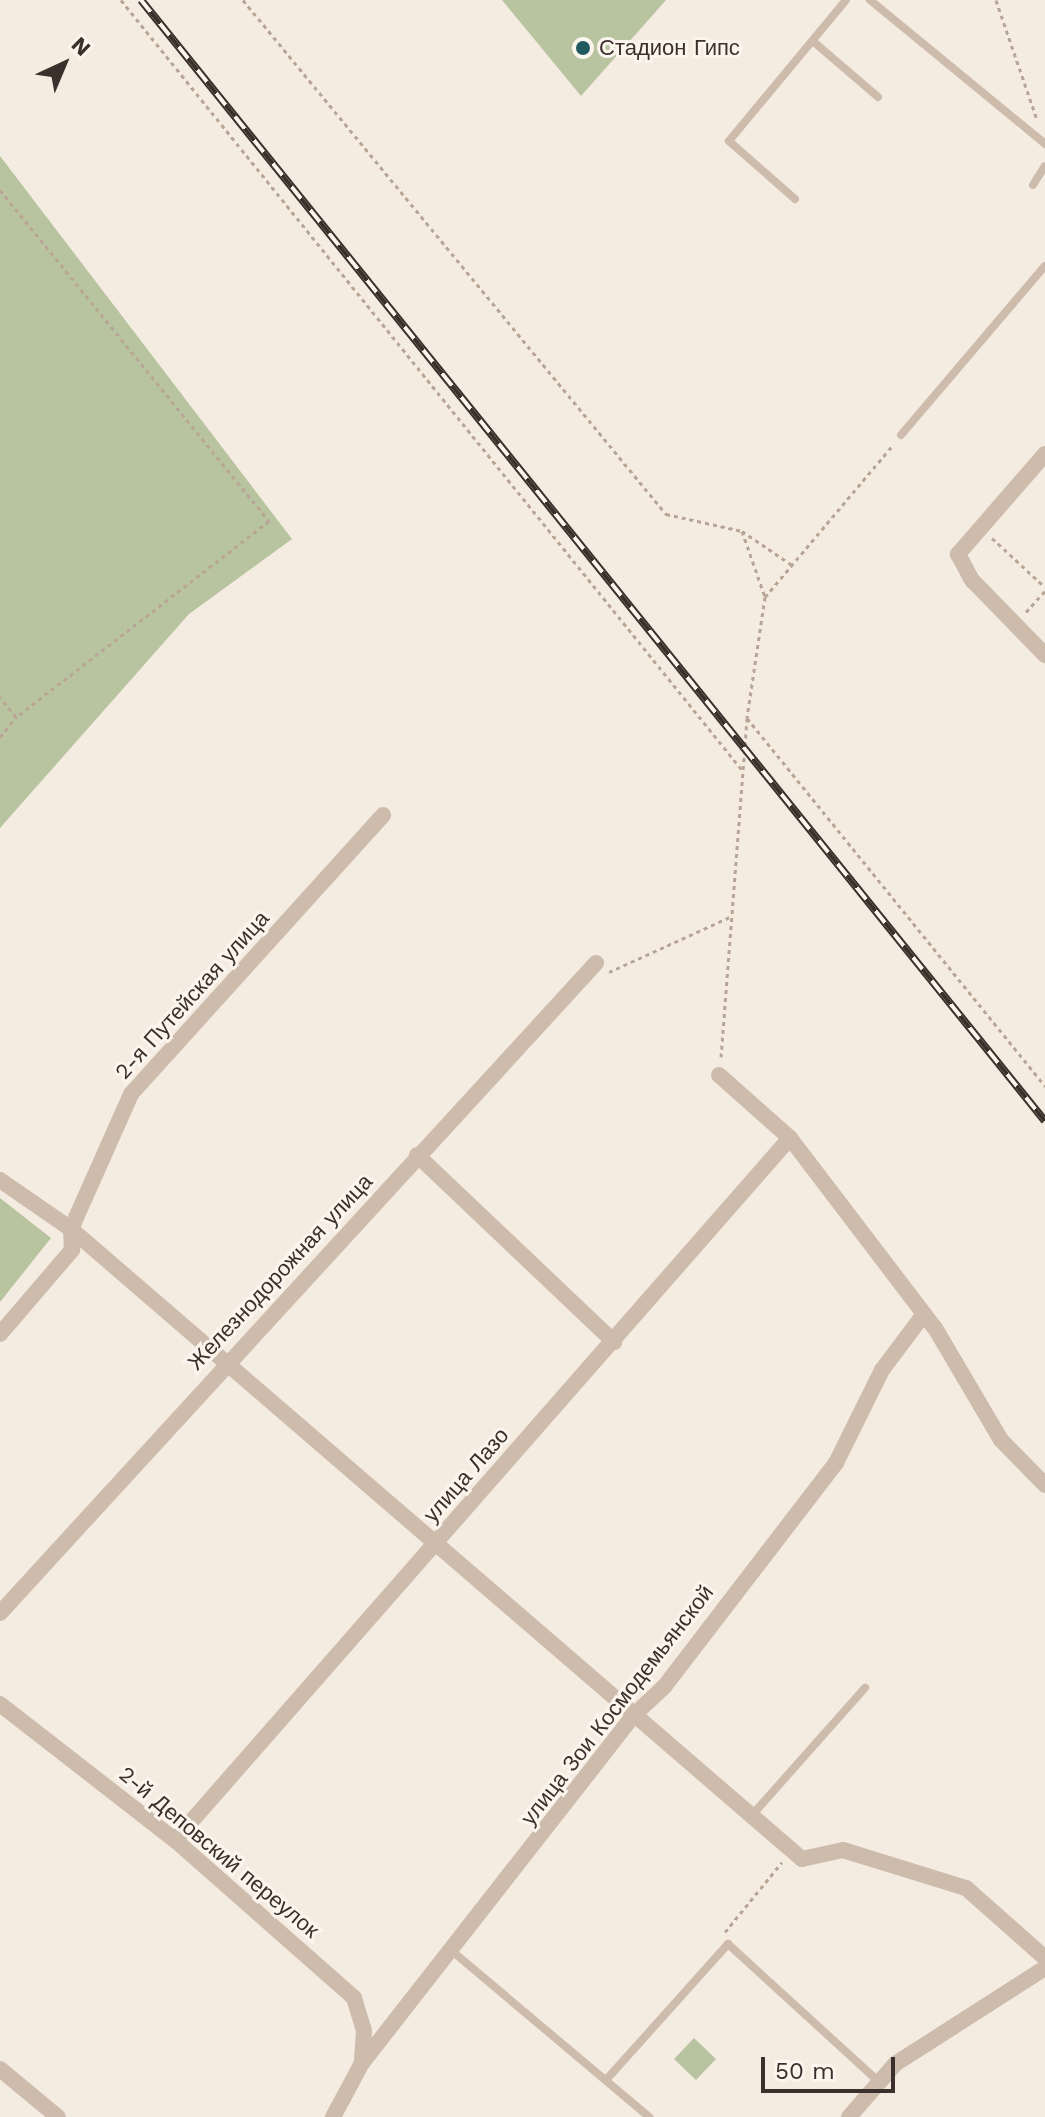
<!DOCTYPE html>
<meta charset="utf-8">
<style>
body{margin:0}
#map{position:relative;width:1045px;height:2117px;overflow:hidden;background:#f4ebe1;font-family:"Work Sans",sans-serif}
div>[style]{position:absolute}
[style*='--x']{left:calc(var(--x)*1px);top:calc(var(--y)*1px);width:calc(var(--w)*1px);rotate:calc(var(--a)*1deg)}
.green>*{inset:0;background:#b8c4a0}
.path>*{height:3px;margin-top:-1.5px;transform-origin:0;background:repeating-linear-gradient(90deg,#b9a596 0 4px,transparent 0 8px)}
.lane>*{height:8px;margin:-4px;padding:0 4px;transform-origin:4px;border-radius:4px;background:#cdbbac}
.street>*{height:16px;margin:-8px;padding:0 8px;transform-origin:8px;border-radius:8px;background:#cdbbac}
.rail>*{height:8px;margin-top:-4px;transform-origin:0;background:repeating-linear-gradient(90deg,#fbf5ee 0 15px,#3b302b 0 30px);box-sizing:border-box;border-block:2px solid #3b302b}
.dots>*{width:22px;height:22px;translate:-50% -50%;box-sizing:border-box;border:4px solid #fbf5ee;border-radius:50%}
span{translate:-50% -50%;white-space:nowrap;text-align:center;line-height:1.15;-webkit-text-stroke:6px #fbf5ee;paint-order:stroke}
.poi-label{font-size:22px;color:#3b302b}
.left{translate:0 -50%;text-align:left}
.street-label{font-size:22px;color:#3b302b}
.north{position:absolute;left:24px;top:24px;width:80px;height:80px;-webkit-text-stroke:6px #fbf5ee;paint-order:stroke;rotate:44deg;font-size:22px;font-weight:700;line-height:32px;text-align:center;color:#3b302b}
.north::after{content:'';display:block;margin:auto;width:28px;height:36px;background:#3b302b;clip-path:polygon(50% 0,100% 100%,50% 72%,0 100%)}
.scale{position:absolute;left:761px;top:2057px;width:134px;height:36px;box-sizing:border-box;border:4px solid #3b302b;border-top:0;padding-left:10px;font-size:24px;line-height:28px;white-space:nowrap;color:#3b302b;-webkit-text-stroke:6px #fbf5ee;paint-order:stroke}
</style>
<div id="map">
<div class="green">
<i style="clip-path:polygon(502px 0,666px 0,581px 96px)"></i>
<i style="clip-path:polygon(0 156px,292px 539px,189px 614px,0 828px)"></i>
<i style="clip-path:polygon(0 1198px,51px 1238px,0 1302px)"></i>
<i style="clip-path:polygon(694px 2038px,716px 2059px,696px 2080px,674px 2059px)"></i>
</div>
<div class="path">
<i style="--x:121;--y:0;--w:991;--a:51.11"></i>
<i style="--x:243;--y:0;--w:666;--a:50.55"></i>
<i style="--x:666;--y:514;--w:78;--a:12.6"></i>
<i style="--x:742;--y:531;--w:70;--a:70.8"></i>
<i style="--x:765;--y:597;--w:122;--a:98.5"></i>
<i style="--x:747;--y:718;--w:474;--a:51"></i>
<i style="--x:996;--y:0;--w:124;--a:71.1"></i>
<i style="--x:0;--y:190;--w:427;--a:50.9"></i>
<i style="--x:269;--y:521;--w:320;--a:142.2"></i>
<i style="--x:16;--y:717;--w:26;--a:-129"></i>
<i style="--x:742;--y:531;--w:60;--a:34.2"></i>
<i style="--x:992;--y:538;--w:72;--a:42.8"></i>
<i style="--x:765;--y:597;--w:200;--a:-49.9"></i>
<i style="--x:1026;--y:612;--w:28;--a:-48"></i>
<i style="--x:0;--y:737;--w:26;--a:-51"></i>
<i style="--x:609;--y:972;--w:135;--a:-24.5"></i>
<i style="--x:721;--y:1057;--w:340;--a:-85.6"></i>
<i style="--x:725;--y:1932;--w:90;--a:-50.8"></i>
</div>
<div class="lane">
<i style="--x:870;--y:0;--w:227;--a:39.4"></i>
<i style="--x:815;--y:43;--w:83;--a:40.6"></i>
<i style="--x:1033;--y:185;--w:22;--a:-58"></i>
<i style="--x:795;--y:199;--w:88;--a:-138.7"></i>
<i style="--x:729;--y:141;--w:183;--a:-50.3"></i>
<i style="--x:901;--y:435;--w:222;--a:-49.6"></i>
<i style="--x:753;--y:1814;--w:169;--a:-48.4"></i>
<i style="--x:452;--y:1951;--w:258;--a:40.1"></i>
<i style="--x:606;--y:2080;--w:183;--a:-48.1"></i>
<i style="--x:728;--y:1944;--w:205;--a:42.4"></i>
</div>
<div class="street">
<i style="--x:1045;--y:454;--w:133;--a:131"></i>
<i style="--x:958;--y:554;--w:30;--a:62"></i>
<i style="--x:972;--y:580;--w:105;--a:45.8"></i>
<i style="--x:719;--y:1075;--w:95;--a:41.6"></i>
<i style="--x:790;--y:1138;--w:239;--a:52.7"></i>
<i style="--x:935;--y:1328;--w:130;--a:59.5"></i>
<i style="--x:1001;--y:1440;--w:63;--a:45.6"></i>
<i style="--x:417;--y:1155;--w:272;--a:43.5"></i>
<i style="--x:0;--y:1180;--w:86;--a:34.6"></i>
<i style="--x:71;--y:1229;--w:965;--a:40.76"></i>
<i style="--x:802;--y:1859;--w:42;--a:-12.4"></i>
<i style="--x:843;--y:1850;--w:129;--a:17.2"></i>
<i style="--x:966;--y:1888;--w:106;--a:41.5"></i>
<i style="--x:0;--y:1334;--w:111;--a:-49.4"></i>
<i style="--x:72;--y:1250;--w:21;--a:-93"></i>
<i style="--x:71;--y:1229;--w:148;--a:-66"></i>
<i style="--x:131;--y:1094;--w:376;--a:-47.9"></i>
<i style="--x:0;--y:1613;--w:882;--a:-47.48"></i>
<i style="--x:0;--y:1704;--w:222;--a:37.9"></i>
<i style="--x:175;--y:1840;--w:239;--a:41.4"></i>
<i style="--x:354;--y:1998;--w:34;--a:73"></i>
<i style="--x:364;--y:2031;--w:32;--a:94"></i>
<i style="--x:175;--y:1840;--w:933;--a:-48.78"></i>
<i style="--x:0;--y:2069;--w:75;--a:39.6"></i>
<i style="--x:333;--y:2117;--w:61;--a:-61.8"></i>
<i style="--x:362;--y:2063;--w:443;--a:-52"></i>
<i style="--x:635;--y:1714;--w:40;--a:-43"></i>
<i style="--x:664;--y:1687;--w:282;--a:-52.5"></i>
<i style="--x:836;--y:1463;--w:104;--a:-63.7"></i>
<i style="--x:882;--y:1370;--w:70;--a:-53.1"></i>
<i style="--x:849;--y:2117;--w:70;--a:-49"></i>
<i style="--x:895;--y:2064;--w:178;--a:-32.6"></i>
</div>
<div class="rail">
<i style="--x:141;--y:0;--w:1440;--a:51.12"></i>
</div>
<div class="dots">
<i style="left:583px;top:48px;background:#1f5a5e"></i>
</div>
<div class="poi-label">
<span class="left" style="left:599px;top:48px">Стадион Гипс</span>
</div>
<div class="street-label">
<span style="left:192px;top:995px;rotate:-48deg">2-я Путейская улица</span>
<span style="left:280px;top:1272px;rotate:-47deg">Железнодорожная улица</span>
<span style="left:466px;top:1475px;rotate:-49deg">улица Лазо</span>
<span style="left:617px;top:1705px;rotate:-52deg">улица Зои Космодемьянской</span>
<span style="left:219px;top:1852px;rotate:40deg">2-й Деповский переулок</span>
</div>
<div class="north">N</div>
<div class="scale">50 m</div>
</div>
